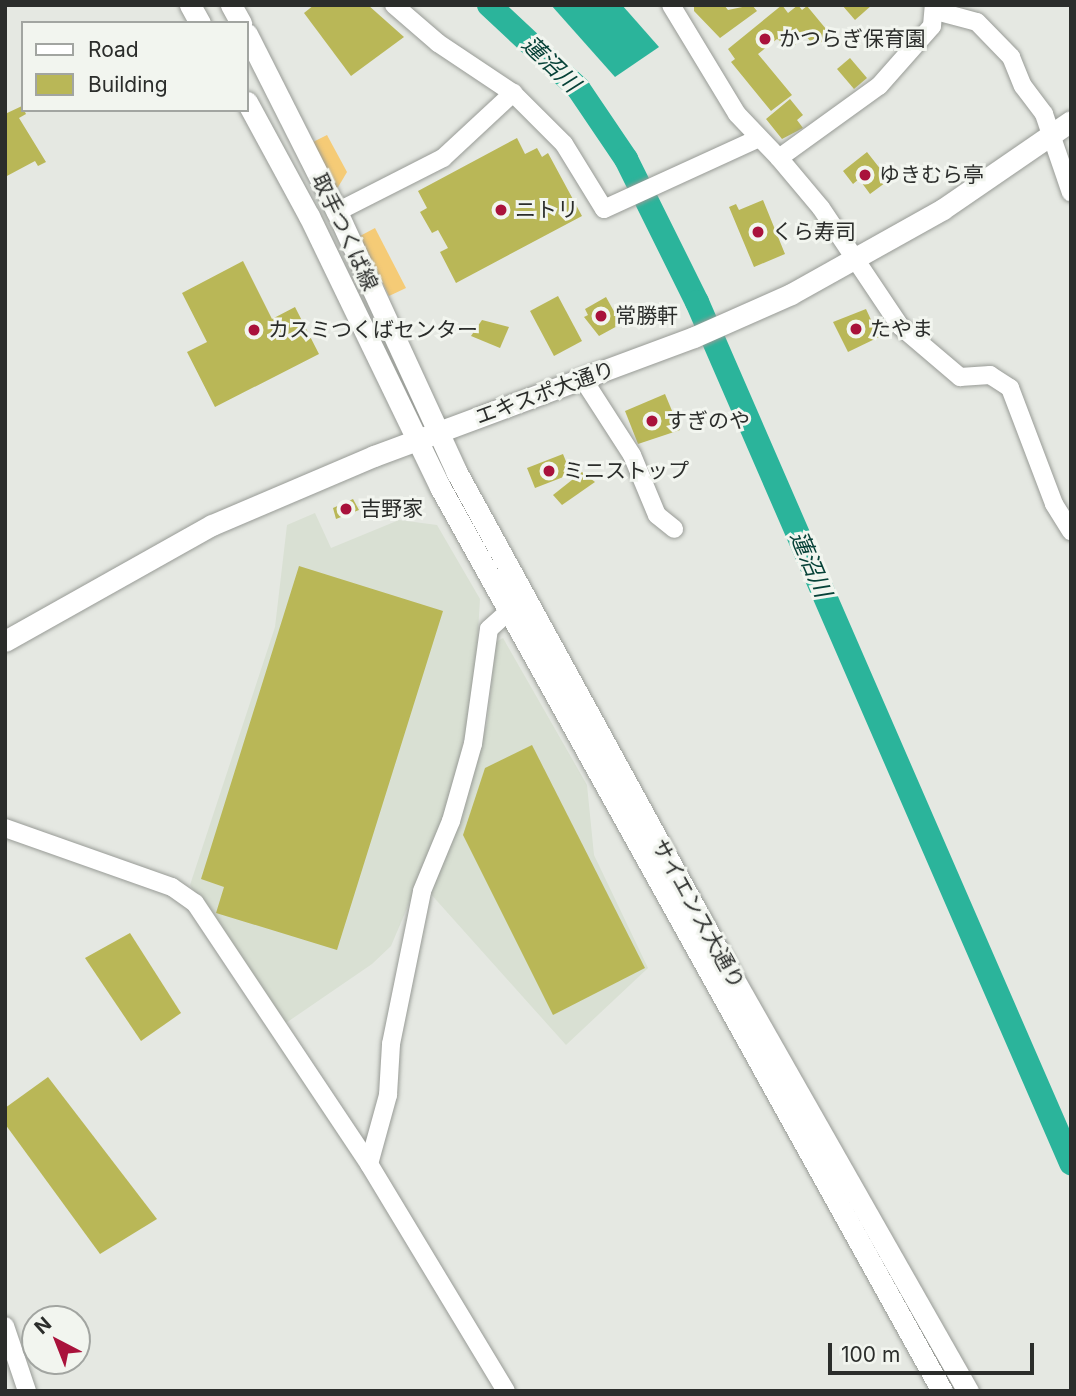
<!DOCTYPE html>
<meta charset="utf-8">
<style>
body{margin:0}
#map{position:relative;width:1076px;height:1396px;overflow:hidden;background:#e5e8e2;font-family:Inter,"Noto Sans JP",sans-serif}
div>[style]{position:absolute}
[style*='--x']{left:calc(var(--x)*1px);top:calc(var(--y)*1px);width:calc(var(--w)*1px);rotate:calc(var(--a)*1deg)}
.built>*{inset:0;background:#d9e0d3}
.green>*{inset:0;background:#f5cb76}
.water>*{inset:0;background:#2bb49b}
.river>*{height:24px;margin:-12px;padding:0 12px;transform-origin:12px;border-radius:12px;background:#2bb49b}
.building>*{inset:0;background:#b9b757}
.roads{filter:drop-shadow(0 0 2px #989b96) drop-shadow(0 0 2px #989b96)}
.minor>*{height:18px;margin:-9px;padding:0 9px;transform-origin:9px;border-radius:9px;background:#fff}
.major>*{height:21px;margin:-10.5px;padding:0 10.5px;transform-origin:10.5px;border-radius:10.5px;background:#fff}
.dots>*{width:19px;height:19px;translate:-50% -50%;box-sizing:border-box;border:4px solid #f2f5ef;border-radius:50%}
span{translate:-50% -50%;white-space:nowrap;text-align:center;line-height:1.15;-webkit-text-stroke:6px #f2f5ef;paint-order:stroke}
.poi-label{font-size:21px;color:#2b2d2b}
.left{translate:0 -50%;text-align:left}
.street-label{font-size:21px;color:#2b2d2b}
.water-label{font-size:23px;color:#074238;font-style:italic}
.frame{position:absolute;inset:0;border:7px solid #2b2d2b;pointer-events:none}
.legend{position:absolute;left:21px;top:21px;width:228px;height:91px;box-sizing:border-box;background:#f2f5ef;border:2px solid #a2a5a1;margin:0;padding:9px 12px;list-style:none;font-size:21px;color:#2b2d2b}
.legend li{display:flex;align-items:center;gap:14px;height:35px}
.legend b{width:35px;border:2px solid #a2a5a1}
.north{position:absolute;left:21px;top:1305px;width:70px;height:70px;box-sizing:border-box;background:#f2f5ef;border:2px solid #a2a5a1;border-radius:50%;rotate:318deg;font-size:19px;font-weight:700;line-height:28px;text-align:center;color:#2b2d2b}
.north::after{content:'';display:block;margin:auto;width:24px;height:32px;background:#a9123b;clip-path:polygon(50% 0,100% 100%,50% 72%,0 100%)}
.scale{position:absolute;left:828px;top:1343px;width:206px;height:32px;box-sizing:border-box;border:4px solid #2b2d2b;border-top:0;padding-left:9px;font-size:21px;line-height:24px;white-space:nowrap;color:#2b2d2b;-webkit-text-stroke:5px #f2f5ef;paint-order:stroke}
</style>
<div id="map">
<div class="built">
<i style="clip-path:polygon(315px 513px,331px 548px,399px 520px,437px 525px,480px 599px,474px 697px,444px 821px,391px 946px,372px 964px,283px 1025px,190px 885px,275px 627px,287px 525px)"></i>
<i style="clip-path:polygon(503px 638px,587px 785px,594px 855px,648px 968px,566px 1045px,429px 892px,456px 828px,487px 724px,496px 642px)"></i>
</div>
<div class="green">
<i style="clip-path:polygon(327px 135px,347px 172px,337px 189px,313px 142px)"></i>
<i style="clip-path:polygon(375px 228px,406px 288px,389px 296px,360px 236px)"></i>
</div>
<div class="water">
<i style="clip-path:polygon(551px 5px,622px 5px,659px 47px,615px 77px)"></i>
</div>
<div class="river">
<i style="--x:489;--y:5;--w:122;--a:43"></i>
<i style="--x:578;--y:88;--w:86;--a:55.9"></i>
<i style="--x:626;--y:159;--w:160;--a:63.6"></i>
<i style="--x:697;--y:302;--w:939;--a:66.52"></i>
</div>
<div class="building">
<i style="clip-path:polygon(314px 5px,368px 5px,404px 37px,351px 76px,304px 13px)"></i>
<i style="clip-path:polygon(694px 5px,724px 5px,728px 10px,752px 5px,757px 11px,720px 38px,694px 11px)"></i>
<i style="clip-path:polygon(782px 5px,788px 13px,798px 5px,802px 10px,807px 6px,831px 35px,815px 47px,806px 36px,791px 48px,777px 39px,758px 54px,792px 95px,771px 111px,731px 62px,735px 59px,728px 49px)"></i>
<i style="clip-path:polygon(842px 5px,872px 5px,855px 20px)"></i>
<i style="clip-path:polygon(850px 58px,867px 78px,854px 89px,837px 69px)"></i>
<i style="clip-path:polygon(790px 99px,803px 115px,797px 120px,803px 128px,782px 139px,766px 119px)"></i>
<i style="clip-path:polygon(22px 106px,26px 114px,19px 118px,46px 162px,38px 166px,35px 161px,5px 177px,5px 114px)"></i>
<i style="clip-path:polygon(517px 138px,525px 154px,537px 148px,542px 157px,548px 153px,582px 216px,456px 283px,440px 252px,448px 248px,438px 230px,432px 233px,420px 212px,427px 208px,418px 191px)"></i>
<i style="clip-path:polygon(867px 152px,889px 180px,870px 194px,859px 179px,853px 184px,843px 171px)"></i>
<i style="clip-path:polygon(763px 200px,785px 254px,754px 267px,729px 207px,736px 204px,739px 210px)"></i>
<i style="clip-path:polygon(243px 261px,272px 319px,295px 307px,319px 354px,215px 407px,187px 352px,207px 342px,182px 293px)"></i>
<i style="clip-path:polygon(558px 296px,582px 341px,554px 356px,530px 311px)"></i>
<i style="clip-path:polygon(606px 297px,621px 324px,599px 336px,584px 317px,588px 315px,585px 309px)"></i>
<i style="clip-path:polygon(866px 309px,879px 337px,848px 352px,833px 322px)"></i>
<i style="clip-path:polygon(482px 320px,509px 327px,500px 348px,471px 336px)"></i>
<i style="clip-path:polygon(665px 394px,680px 430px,638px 444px,625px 411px)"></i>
<i style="clip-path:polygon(563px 454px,571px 474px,535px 488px,527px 468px)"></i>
<i style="clip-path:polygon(582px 472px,595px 482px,562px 505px,553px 495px)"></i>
<i style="clip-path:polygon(353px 499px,359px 510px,336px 519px,333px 508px)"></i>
<i style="clip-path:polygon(299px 566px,443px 611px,337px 950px,216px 913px,224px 887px,201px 879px)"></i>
<i style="clip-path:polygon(532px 745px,645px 968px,553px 1015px,463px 835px,485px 768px)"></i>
<i style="clip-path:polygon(130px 933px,181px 1013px,141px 1041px,85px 958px)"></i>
<i style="clip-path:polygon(48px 1077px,157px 1219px,100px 1254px,5px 1124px,5px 1108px)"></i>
</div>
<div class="roads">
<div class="minor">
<i style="--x:394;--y:5;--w:58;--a:40.8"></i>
<i style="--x:438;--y:43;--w:90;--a:33.7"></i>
<i style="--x:513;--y:93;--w:72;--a:45"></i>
<i style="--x:564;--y:144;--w:76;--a:58.4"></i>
<i style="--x:604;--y:209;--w:168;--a:-24.6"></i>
<i style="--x:671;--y:5;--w:127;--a:58.8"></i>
<i style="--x:737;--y:114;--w:61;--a:46.3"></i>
<i style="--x:779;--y:158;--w:123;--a:-35.8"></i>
<i style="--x:879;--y:86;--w:80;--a:-48.5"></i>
<i style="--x:932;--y:26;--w:21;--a:-85"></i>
<i style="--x:936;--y:11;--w:42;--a:15"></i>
<i style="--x:977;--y:22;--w:49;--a:45.8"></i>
<i style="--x:1011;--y:57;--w:31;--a:68"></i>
<i style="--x:1023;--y:86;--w:35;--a:53"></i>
<i style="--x:1044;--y:114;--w:83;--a:71.1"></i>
<i style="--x:779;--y:158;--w:65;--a:50"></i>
<i style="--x:821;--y:208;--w:142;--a:56.2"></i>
<i style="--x:900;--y:326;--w:79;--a:40.4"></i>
<i style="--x:960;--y:377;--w:30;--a:-4"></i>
<i style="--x:990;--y:375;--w:24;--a:33"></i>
<i style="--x:1010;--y:388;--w:124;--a:69.2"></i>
<i style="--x:1054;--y:504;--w:32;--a:58"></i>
<i style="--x:337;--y:212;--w:119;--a:-27"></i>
<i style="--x:443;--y:158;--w:96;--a:-42.9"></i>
<i style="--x:583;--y:379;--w:90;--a:57.2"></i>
<i style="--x:632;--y:455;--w:65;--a:67.4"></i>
<i style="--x:657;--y:515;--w:22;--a:39"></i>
<i style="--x:5;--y:828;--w:177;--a:19.5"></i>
<i style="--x:172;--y:887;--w:28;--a:35"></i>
<i style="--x:195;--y:903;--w:314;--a:56.3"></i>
<i style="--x:369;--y:1164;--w:265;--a:58.9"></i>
<i style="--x:369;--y:1164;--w:72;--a:-74.6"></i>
<i style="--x:388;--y:1095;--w:51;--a:-86.6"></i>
<i style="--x:391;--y:1044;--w:156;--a:-78.5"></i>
<i style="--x:422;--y:891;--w:76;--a:-67.5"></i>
<i style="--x:451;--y:821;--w:80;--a:-74.1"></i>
<i style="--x:473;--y:744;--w:116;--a:-82.1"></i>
<i style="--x:489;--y:629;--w:38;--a:-42"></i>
<i style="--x:5;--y:1326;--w:69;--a:71.3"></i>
</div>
<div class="major">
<i style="--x:190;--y:5;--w:21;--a:61"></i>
<i style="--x:231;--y:5;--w:21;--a:61"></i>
<i style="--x:247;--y:34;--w:199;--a:63.2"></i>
<i style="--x:337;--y:212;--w:285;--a:65.3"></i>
<i style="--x:456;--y:471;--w:573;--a:61.33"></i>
<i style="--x:731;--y:974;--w:480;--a:60.4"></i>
<i style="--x:247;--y:102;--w:130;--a:61.5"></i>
<i style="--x:309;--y:216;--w:301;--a:64.2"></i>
<i style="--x:440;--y:487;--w:1034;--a:60.96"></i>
<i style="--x:5;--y:641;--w:237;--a:-29.3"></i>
<i style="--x:212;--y:525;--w:176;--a:-23.1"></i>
<i style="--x:374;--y:456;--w:341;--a:-20.4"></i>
<i style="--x:694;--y:337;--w:106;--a:-23.9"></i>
<i style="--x:791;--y:294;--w:174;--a:-29.2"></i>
<i style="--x:943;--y:209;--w:155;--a:-34.5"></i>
</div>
</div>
<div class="dots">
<i style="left:765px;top:39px;background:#a9123b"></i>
<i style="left:865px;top:175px;background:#a9123b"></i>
<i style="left:501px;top:210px;background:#a9123b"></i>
<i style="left:758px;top:232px;background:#a9123b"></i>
<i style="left:601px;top:316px;background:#a9123b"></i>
<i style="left:856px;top:329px;background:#a9123b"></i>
<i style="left:254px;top:330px;background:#a9123b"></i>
<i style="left:652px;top:421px;background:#a9123b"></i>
<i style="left:549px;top:471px;background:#a9123b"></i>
<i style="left:346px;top:509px;background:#a9123b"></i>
</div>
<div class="poi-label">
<span class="left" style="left:779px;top:39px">かつらぎ保育園</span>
<span class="left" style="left:879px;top:175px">ゆきむら亭</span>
<span class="left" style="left:515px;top:210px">ニトリ</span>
<span class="left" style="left:772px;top:232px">くら寿司</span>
<span class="left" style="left:615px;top:316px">常勝軒</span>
<span class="left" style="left:870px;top:329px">たやま</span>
<span class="left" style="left:268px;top:330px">カスミつくばセンター</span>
<span class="left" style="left:666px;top:421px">すぎのや</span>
<span class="left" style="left:563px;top:471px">ミニストップ</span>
<span class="left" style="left:360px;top:509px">吉野家</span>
</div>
<div class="street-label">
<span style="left:345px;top:232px;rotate:65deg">取手つくば線</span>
<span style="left:545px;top:393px;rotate:-20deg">エキスポ大通り</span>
<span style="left:698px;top:914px;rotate:61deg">サイエンス大通り</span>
</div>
<div class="water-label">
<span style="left:551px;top:64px;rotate:44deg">蓮沼川</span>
<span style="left:811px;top:564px;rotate:67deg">蓮沼川</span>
</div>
<div class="frame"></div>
<ul class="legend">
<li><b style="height:9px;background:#fff"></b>Road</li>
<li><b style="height:19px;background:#b9b757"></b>Building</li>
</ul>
<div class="north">N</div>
<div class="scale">100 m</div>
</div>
